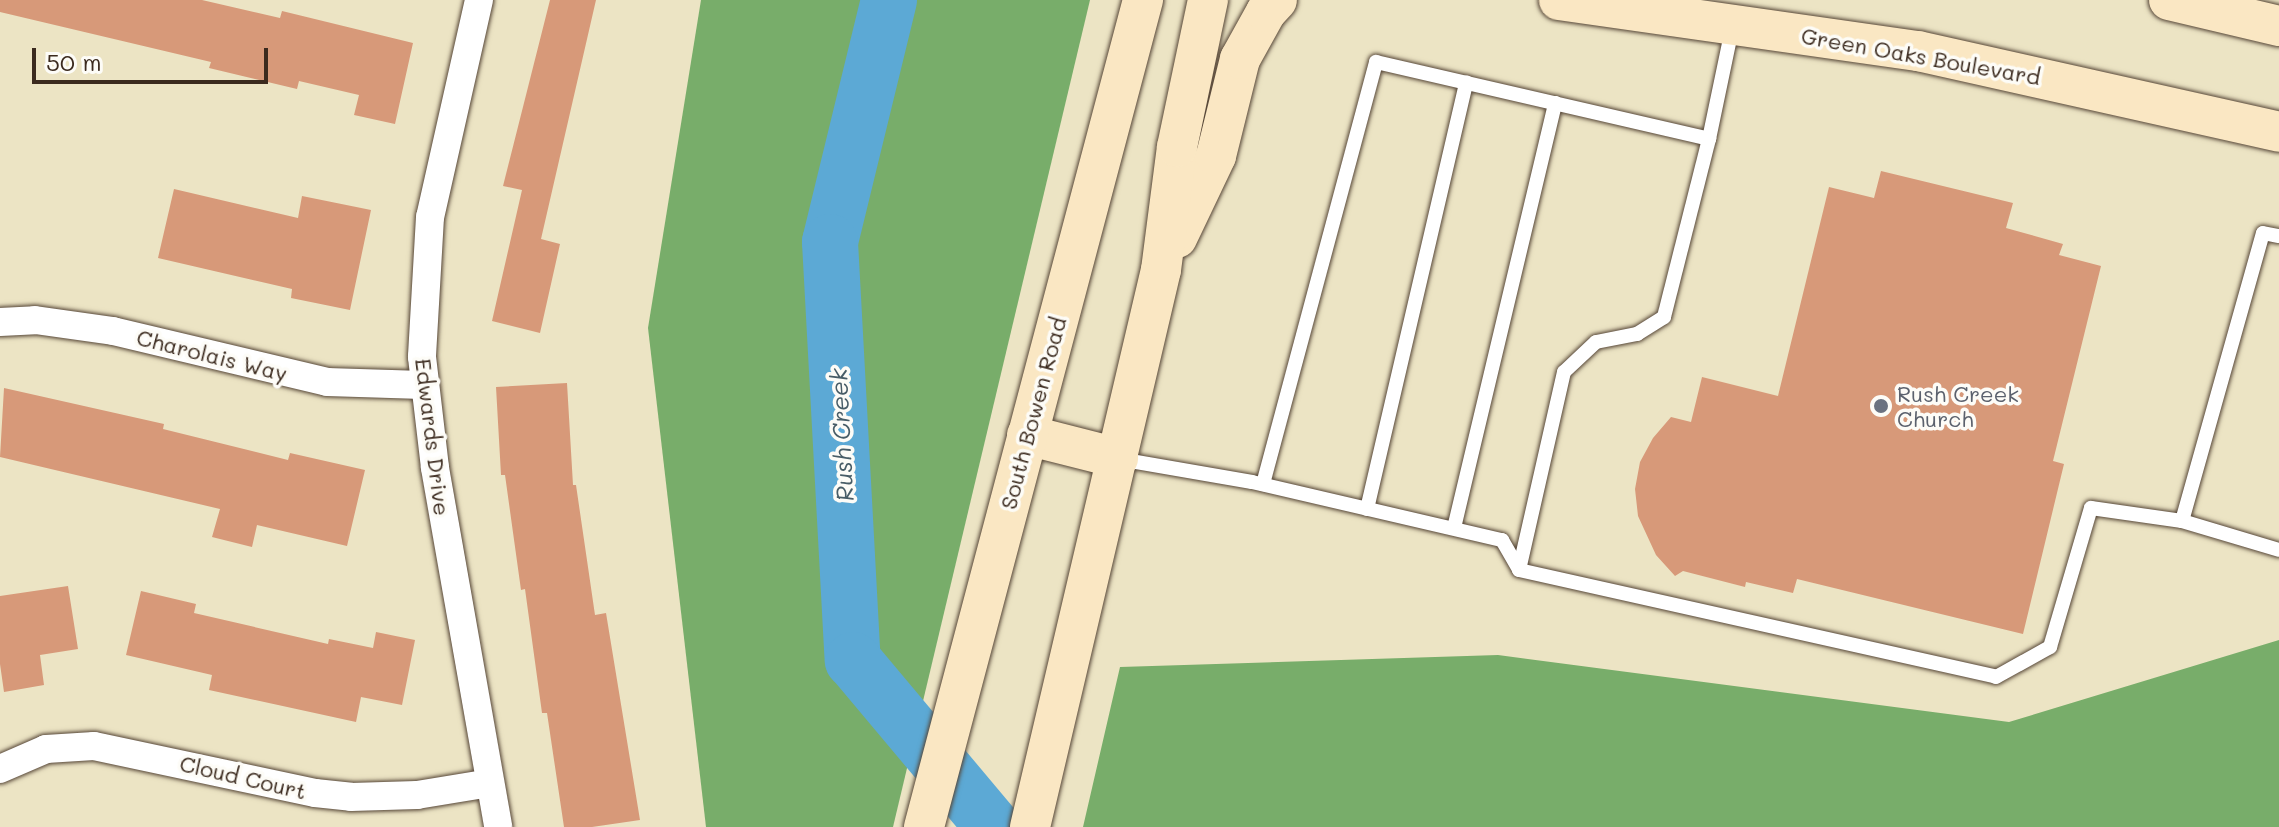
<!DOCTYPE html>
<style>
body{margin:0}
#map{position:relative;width:2279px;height:827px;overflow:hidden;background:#ece4c4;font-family:Mali,sans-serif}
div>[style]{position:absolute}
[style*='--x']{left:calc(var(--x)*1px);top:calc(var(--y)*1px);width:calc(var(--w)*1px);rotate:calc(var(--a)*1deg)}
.forest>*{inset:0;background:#78ad6a}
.river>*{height:56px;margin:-28px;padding:0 28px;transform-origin:28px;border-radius:28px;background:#5ca9d5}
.building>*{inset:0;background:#d79979}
.roads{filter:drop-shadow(0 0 2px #564637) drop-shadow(0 0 2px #564637)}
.service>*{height:14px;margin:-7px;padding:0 7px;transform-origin:7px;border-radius:7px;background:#fff}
.minor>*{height:28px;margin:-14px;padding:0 14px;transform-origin:14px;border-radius:14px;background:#fff}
.secondary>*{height:40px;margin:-20px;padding:0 20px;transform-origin:20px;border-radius:20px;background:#fae7c3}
.dots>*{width:22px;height:22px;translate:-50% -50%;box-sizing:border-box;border:4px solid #fdfcf7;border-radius:50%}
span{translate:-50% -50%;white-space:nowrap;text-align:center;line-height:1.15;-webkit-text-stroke:7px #fdfcf7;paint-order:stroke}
.street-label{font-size:22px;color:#3b2a1e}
.worship-label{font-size:22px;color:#5b616d}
.left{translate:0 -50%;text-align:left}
.water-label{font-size:24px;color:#485d67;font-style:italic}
.scale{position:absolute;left:32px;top:48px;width:236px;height:36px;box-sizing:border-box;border:4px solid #3b2a1e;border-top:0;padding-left:10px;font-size:24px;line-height:28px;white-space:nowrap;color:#3b2a1e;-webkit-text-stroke:6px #fdfcf7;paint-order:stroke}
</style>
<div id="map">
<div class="forest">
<i style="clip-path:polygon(701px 0,1090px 0,893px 827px,706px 827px,648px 328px)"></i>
<i style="clip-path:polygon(2279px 640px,2279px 827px,1083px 827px,1120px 667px,1498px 655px,2009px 722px)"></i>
</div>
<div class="river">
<i style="--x:889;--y:0;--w:249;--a:103.7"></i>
<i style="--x:830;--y:242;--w:419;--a:86.9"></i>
<i style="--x:853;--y:660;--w:218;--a:50"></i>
</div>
<div class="building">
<i style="clip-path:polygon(0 0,202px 0,280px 18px,282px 11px,413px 43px,395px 124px,354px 115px,359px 95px,299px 81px,297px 89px,209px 68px,211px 62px,0 12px)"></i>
<i style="clip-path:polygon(550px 0,596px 0,541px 239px,560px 244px,540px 333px,492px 321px,522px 190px,503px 186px)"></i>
<i style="clip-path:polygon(1881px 171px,2013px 203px,2006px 228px,2063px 244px,2059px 255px,2101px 266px,2053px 461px,2064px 464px,2023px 634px,1797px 579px,1793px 593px,1746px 582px,1745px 587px,1683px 571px,1675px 576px,1656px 555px,1638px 516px,1635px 489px,1640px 462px,1653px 438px,1671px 417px,1691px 422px,1702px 377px,1778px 396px,1829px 187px,1874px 198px)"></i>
<i style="clip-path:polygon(174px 189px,298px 218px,302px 196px,371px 210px,350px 310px,291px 298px,292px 289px,158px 258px)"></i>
<i style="clip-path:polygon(567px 383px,573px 485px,576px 485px,595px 615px,606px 613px,640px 820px,592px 827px,564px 827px,547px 713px,542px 713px,525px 589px,521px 590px,505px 475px,501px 475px,496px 387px)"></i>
<i style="clip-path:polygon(4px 388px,164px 424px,163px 429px,288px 460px,290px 453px,365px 470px,347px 546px,257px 525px,252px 547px,212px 537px,220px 509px,0 457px)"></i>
<i style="clip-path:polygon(68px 586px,78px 649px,40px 655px,44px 685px,4px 692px,0 664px,0 596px)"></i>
<i style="clip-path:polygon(141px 591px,196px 604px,194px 613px,328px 644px,329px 639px,373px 648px,376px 632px,415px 640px,402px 705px,361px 697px,356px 722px,209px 690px,212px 675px,126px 655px)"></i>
</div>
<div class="roads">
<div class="service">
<i style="--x:1119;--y:459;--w:135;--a:9.8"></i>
<i style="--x:1252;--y:482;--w:257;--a:13.1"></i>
<i style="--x:1502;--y:540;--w:34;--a:60"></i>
<i style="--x:1519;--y:570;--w:489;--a:12.6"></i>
<i style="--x:1996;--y:677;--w:62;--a:-29.1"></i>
<i style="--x:2050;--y:647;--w:145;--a:-73.6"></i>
<i style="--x:2091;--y:508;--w:92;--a:8.1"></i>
<i style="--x:2182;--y:521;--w:101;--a:16.6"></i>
<i style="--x:1263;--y:484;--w:437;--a:-75"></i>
<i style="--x:1376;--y:62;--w:342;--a:13"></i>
<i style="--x:1709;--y:139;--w:112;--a:-78.2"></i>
<i style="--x:1367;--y:509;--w:438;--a:-76.9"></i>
<i style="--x:2182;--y:521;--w:299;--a:-74.3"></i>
<i style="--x:2263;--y:233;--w:16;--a:11"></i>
<i style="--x:1454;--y:528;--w:437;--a:-76.6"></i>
<i style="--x:1519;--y:570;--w:203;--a:-77.2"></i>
<i style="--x:1564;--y:372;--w:44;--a:-43.2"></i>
<i style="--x:1596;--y:342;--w:42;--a:-11"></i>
<i style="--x:1637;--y:334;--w:32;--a:-32"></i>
<i style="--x:1664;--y:317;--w:184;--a:-75.8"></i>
</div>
<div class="minor">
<i style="--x:479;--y:0;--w:222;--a:102.7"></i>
<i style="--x:430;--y:217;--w:140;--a:93.3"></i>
<i style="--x:422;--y:357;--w:112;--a:83.3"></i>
<i style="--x:435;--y:468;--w:364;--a:80"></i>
<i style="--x:0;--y:322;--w:35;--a:-3"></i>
<i style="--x:35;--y:320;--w:79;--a:8"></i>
<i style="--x:113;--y:331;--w:220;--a:13.4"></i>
<i style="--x:327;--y:382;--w:96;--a:1.8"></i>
<i style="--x:0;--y:769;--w:50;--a:-23.5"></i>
<i style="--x:46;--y:749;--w:48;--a:-3.6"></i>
<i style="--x:94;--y:746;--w:226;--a:12"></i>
<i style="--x:315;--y:793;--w:36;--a:6"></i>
<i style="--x:351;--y:797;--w:66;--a:-1.7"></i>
<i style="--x:417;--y:795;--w:74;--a:-9.3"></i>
</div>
<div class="secondary">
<i style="--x:1559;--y:0;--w:363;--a:8.1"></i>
<i style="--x:1918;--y:51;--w:370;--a:12.6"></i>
<i style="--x:2169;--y:0;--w:113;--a:13.3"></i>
<i style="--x:1177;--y:238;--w:91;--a:-64.6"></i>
<i style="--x:1216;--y:156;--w:100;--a:-76.1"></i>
<i style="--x:1240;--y:59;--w:54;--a:-61"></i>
<i style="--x:1266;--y:12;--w:16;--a:-47"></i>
<i style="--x:1027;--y:435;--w:94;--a:14.2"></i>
<i style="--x:924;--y:827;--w:856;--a:-75.17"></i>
<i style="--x:1030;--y:827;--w:572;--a:-76.77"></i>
<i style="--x:1161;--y:270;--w:124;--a:-82.6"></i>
<i style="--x:1177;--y:147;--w:150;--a:-78.1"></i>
</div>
</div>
<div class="dots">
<i style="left:1881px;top:406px;background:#6b7280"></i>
</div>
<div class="street-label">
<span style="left:1921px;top:56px;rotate:10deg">Green Oaks Boulevard</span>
<span style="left:212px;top:355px;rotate:14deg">Charolais Way</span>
<span style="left:1033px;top:413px;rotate:-75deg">South Bowen Road</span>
<span style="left:433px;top:437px;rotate:83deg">Edwards Drive</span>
<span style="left:243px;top:777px;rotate:13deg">Cloud Court</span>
</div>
<div class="worship-label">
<span class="left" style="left:1897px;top:406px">Rush Creek<br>Church</span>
</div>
<div class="water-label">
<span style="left:841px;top:435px;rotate:-93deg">Rush Creek</span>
</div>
<div class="scale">50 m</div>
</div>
